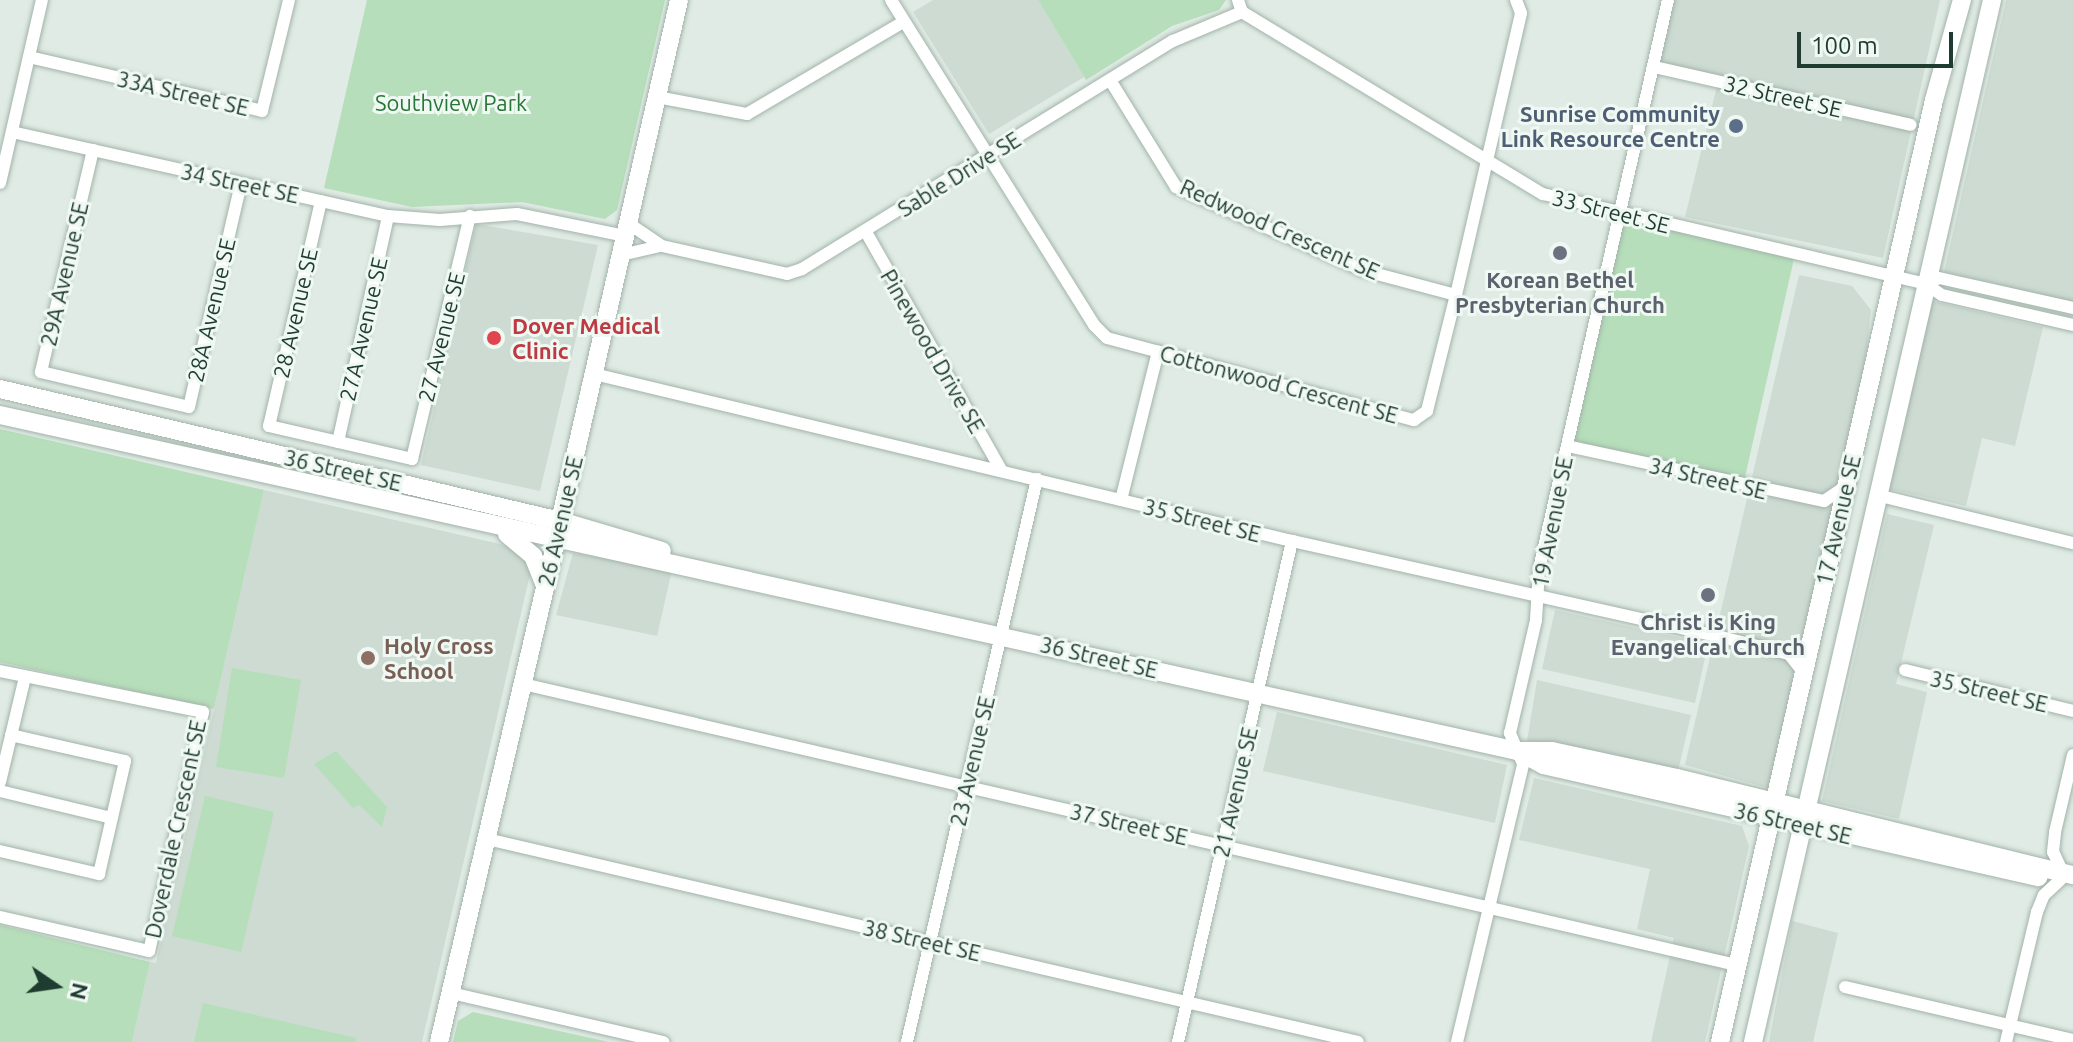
<!DOCTYPE html>
<style>
body{margin:0}
#map{position:relative;width:2073px;height:1042px;overflow:hidden;background:#dfebe4;font-family:Ubuntu,sans-serif}
div>[style]{position:absolute}
[style*='--x']{left:calc(var(--x)*1px);top:calc(var(--y)*1px);width:calc(var(--w)*1px);rotate:calc(var(--a)*1deg)}
.built>*{inset:0;background:#cddbd2}
.green>*{inset:0;background:#b6deba}
.roads{filter:drop-shadow(0 0 2px #a2b3aa) drop-shadow(0 0 2px #a2b3aa)}
.street>*{height:12px;margin:-6px;padding:0 6px;transform-origin:6px;border-radius:6px;background:#fff}
.secondary>*{height:18px;margin:-9px;padding:0 9px;transform-origin:9px;border-radius:9px;background:#fff}
.dots>*{width:22px;height:22px;translate:-50% -50%;box-sizing:border-box;border:4px solid #eff8f2;border-radius:50%}
span{translate:-50% -50%;white-space:nowrap;text-align:center;line-height:1.15;-webkit-text-stroke:6px #eff8f2;paint-order:stroke}
.street-label{font-size:22px;color:#1f3c30}
.park-label{font-size:22px;color:#277638}
.service-label{font-size:22px;color:#4e5e75;font-weight:700}
.right{translate:-100% -50%;text-align:right}
.worship-label{font-size:22px;color:#5b616d;font-weight:700}
.health-label{font-size:22px;color:#be3a42;font-weight:700}
.left{translate:0 -50%;text-align:left}
.education-label{font-size:22px;color:#785e54;font-weight:700}
.north{position:absolute;left:16px;top:946px;width:80px;height:80px;-webkit-text-stroke:6px #eff8f2;paint-order:stroke;rotate:103deg;font-size:22px;font-weight:700;line-height:32px;text-align:center;color:#1f3c30}
.north::after{content:'';display:block;margin:auto;width:28px;height:36px;background:#1f3c30;clip-path:polygon(50% 0,100% 100%,50% 72%,0 100%)}
.scale{position:absolute;left:1797px;top:32px;width:156px;height:36px;box-sizing:border-box;border:4px solid #1f3c30;border-top:0;padding-left:10px;font-size:24px;line-height:28px;white-space:nowrap;color:#1f3c30;-webkit-text-stroke:6px #eff8f2;paint-order:stroke}
</style>
<div id="map">
<div class="built">
<i style="clip-path:polygon(933px 0,1038px 0,1084px 77px,989px 134px,913px 12px)"></i>
<i style="clip-path:polygon(1668px 0,1940px 0,1883px 258px,1685px 217px,1718px 82px,1654px 67px)"></i>
<i style="clip-path:polygon(2006px 0,2073px 0,2073px 302px,1944px 272px)"></i>
<i style="clip-path:polygon(476px 224px,598px 245px,540px 491px,421px 465px)"></i>
<i style="clip-path:polygon(1799px 275px,1852px 286px,1871px 310px,1866px 357px,1772px 789px,1685px 765px)"></i>
<i style="clip-path:polygon(1932px 301px,2043px 327px,2015px 446px,1982px 438px,1966px 506px,1889px 489px)"></i>
<i style="clip-path:polygon(264px 490px,500px 544px,522px 553px,531px 570px,422px 1042px,132px 1042px,150px 962px,156px 963px)"></i>
<i style="clip-path:polygon(1887px 514px,1934px 525px,1896px 684px,1927px 692px,1899px 819px,1822px 801px)"></i>
<i style="clip-path:polygon(573px 553px,672px 570px,657px 636px,556px 615px)"></i>
<i style="clip-path:polygon(1555px 610px,1708px 644px,1695px 703px,1542px 669px)"></i>
<i style="clip-path:polygon(1537px 680px,1691px 715px,1678px 771px,1527px 741px)"></i>
<i style="clip-path:polygon(1277px 712px,1507px 765px,1495px 823px,1263px 771px)"></i>
<i style="clip-path:polygon(1534px 778px,1742px 826px,1749px 846px,1705px 1042px,1651px 1042px,1674px 938px,1637px 929px,1650px 869px,1519px 840px)"></i>
<i style="clip-path:polygon(1792px 921px,1838px 933px,1813px 1042px,1769px 1042px)"></i>
</div>
<div class="green">
<i style="clip-path:polygon(367px 0,665px 0,617px 210px,605px 219px,522px 202px,412px 207px,324px 188px)"></i>
<i style="clip-path:polygon(1038px 0,1226px 0,1219px 10px,1172px 26px,1086px 80px)"></i>
<i style="clip-path:polygon(1618px 214px,1795px 254px,1743px 486px,1567px 446px)"></i>
<i style="clip-path:polygon(0 429px,264px 490px,214px 709px,0 662px)"></i>
<i style="clip-path:polygon(232px 668px,301px 680px,284px 778px,216px 767px)"></i>
<i style="clip-path:polygon(336px 751px,387px 807px,382px 827px,359px 805px,353px 808px,314px 764px)"></i>
<i style="clip-path:polygon(205px 796px,274px 812px,241px 952px,172px 936px)"></i>
<i style="clip-path:polygon(0 925px,150px 962px,132px 1042px,0 1042px)"></i>
<i style="clip-path:polygon(203px 1003px,356px 1038px,355px 1042px,194px 1042px)"></i>
<i style="clip-path:polygon(473px 1012px,609px 1042px,453px 1042px,458px 1021px)"></i>
</div>
<div class="roads">
<div class="street">
<i style="--x:891;--y:0;--w:383;--a:58"></i>
<i style="--x:1094;--y:325;--w:18;--a:45"></i>
<i style="--x:1107;--y:338;--w:318;--a:15"></i>
<i style="--x:1414;--y:420;--w:16;--a:-35"></i>
<i style="--x:1427;--y:411;--w:120;--a:-76"></i>
<i style="--x:1456;--y:295;--w:289;--a:-77"></i>
<i style="--x:1521;--y:13;--w:14;--a:-111"></i>
<i style="--x:1238;--y:0;--w:13;--a:72"></i>
<i style="--x:1242;--y:12;--w:352;--a:31.2"></i>
<i style="--x:1543;--y:194;--w:393;--a:13.2"></i>
<i style="--x:1926;--y:284;--w:19;--a:35"></i>
<i style="--x:1942;--y:295;--w:134;--a:12.9"></i>
<i style="--x:29;--y:57;--w:239;--a:13"></i>
<i style="--x:262;--y:111;--w:114;--a:-76.3"></i>
<i style="--x:1654;--y:67;--w:263;--a:12.7"></i>
<i style="--x:1110;--y:80;--w:126;--a:58.3"></i>
<i style="--x:1176;--y:187;--w:204;--a:24"></i>
<i style="--x:1362;--y:270;--w:97;--a:14.9"></i>
<i style="--x:657;--y:97;--w:92;--a:10.7"></i>
<i style="--x:747;--y:114;--w:181;--a:-30.5"></i>
<i style="--x:12;--y:132;--w:385;--a:12.6"></i>
<i style="--x:388;--y:216;--w:52;--a:4.4"></i>
<i style="--x:440;--y:220;--w:77;--a:-4.5"></i>
<i style="--x:517;--y:214;--w:110;--a:11.5"></i>
<i style="--x:93;--y:150;--w:228;--a:103.2"></i>
<i style="--x:41;--y:372;--w:152;--a:13.3"></i>
<i style="--x:189;--y:407;--w:229;--a:-76.9"></i>
<i style="--x:0;--y:183;--w:188;--a:-77.1"></i>
<i style="--x:321;--y:201;--w:231;--a:103"></i>
<i style="--x:269;--y:426;--w:147;--a:13"></i>
<i style="--x:412;--y:459;--w:250;--a:-76.6"></i>
<i style="--x:628;--y:223;--w:41;--a:34.1"></i>
<i style="--x:662;--y:246;--w:128;--a:12.6"></i>
<i style="--x:787;--y:274;--w:16;--a:-18"></i>
<i style="--x:802;--y:269;--w:435;--a:-31.6"></i>
<i style="--x:1173;--y:41;--w:75;--a:-22.8"></i>
<i style="--x:866;--y:232;--w:274;--a:60.4"></i>
<i style="--x:621;--y:255;--w:39;--a:-13"></i>
<i style="--x:1926;--y:284;--w:14;--a:-25"></i>
<i style="--x:1939;--y:278;--w:137;--a:12.6"></i>
<i style="--x:594;--y:374;--w:718;--a:13.46"></i>
<i style="--x:1292;--y:541;--w:431;--a:12.6"></i>
<i style="--x:1713;--y:635;--w:78;--a:14"></i>
<i style="--x:1789;--y:654;--w:24;--a:52"></i>
<i style="--x:338;--y:442;--w:231;--a:-77.5"></i>
<i style="--x:1567;--y:446;--w:263;--a:12.1"></i>
<i style="--x:1824;--y:501;--w:25;--a:-34"></i>
<i style="--x:1877;--y:495;--w:202;--a:13.8"></i>
<i style="--x:1121;--y:500;--w:153;--a:-76"></i>
<i style="--x:1905;--y:670;--w:173;--a:13.7"></i>
<i style="--x:0;--y:671;--w:207;--a:11.4"></i>
<i style="--x:203;--y:712;--w:245;--a:102.7"></i>
<i style="--x:149;--y:951;--w:153;--a:-167.1"></i>
<i style="--x:523;--y:684;--w:1245;--a:13.04"></i>
<i style="--x:0;--y:782;--w:108;--a:-76.6"></i>
<i style="--x:0;--y:791;--w:115;--a:13.6"></i>
<i style="--x:487;--y:839;--w:894;--a:13.12"></i>
<i style="--x:0;--y:851;--w:102;--a:13.1"></i>
<i style="--x:99;--y:874;--w:116;--a:-77"></i>
<i style="--x:125;--y:761;--w:117;--a:-167.2"></i>
<i style="--x:2063;--y:873;--w:23;--a:-115"></i>
<i style="--x:2053;--y:852;--w:20;--a:-84"></i>
<i style="--x:2055;--y:832;--w:79;--a:-76.8"></i>
<i style="--x:1845;--y:987;--w:234;--a:13.1"></i>
<i style="--x:451;--y:993;--w:218;--a:13"></i>
<i style="--x:907;--y:1042;--w:578;--a:-77"></i>
<i style="--x:1178;--y:1042;--w:514;--a:-77.18"></i>
<i style="--x:1457;--y:1042;--w:286;--a:-76.6"></i>
<i style="--x:1523;--y:764;--w:34;--a:-113"></i>
<i style="--x:1510;--y:733;--w:116;--a:-77"></i>
<i style="--x:1536;--y:620;--w:51;--a:-86.6"></i>
<i style="--x:1539;--y:569;--w:583;--a:-77.23"></i>
<i style="--x:2006;--y:1042;--w:134;--a:-76.6"></i>
<i style="--x:2037;--y:912;--w:18;--a:-68"></i>
<i style="--x:2044;--y:895;--w:22;--a:-43"></i>
</div>
<div class="secondary">
<i style="--x:0;--y:389;--w:575;--a:13.26"></i>
<i style="--x:560;--y:521;--w:106;--a:16.4"></i>
<i style="--x:0;--y:415;--w:1554;--a:12.49"></i>
<i style="--x:1517;--y:751;--w:35;--a:0"></i>
<i style="--x:1552;--y:751;--w:128;--a:12.2"></i>
<i style="--x:1677;--y:778;--w:408;--a:13.8"></i>
<i style="--x:560;--y:521;--w:534;--a:-77.13"></i>
<i style="--x:507;--y:534;--w:34;--a:40"></i>
<i style="--x:533;--y:556;--w:32;--a:68"></i>
<i style="--x:1519;--y:752;--w:27;--a:28"></i>
<i style="--x:1543;--y:765;--w:508;--a:12.75"></i>
<i style="--x:439;--y:1042;--w:514;--a:-76.86"></i>
<i style="--x:1720;--y:1042;--w:966;--a:-77.2"></i>
<i style="--x:1934;--y:100;--w:104;--a:-74.4"></i>
<i style="--x:1753;--y:1042;--w:1069;--a:-77.08"></i>
</div>
</div>
<div class="dots">
<i style="left:1736px;top:126px;background:#5c6f8a"></i>
<i style="left:1560px;top:253px;background:#6b7280"></i>
<i style="left:494px;top:338px;background:#e0444e"></i>
<i style="left:1708px;top:595px;background:#6b7280"></i>
<i style="left:368px;top:658px;background:#8d6e63"></i>
</div>
<div class="street-label">
<span style="left:183px;top:93px;rotate:13deg">33A Street SE</span>
<span style="left:1783px;top:96px;rotate:13deg">32 Street SE</span>
<span style="left:959px;top:174px;rotate:-32deg">Sable Drive SE</span>
<span style="left:240px;top:183px;rotate:12deg">34 Street SE</span>
<span style="left:1611px;top:211px;rotate:14deg">33 Street SE</span>
<span style="left:1280px;top:229px;rotate:24deg">Redwood Crescent SE</span>
<span style="left:64px;top:274px;rotate:-77deg">29A Avenue SE</span>
<span style="left:211px;top:310px;rotate:-77deg">28A Avenue SE</span>
<span style="left:295px;top:313px;rotate:-77deg">28 Avenue SE</span>
<span style="left:363px;top:329px;rotate:-77deg">27A Avenue SE</span>
<span style="left:441px;top:337px;rotate:-76deg">27 Avenue SE</span>
<span style="left:933px;top:351px;rotate:60deg">Pinewood Drive SE</span>
<span style="left:1279px;top:384px;rotate:15deg">Cottonwood Crescent SE</span>
<span style="left:343px;top:470px;rotate:13deg">36 Street SE</span>
<span style="left:1708px;top:478px;rotate:13deg">34 Street SE</span>
<span style="left:1202px;top:520px;rotate:14deg">35 Street SE</span>
<span style="left:1838px;top:520px;rotate:-77deg">17 Avenue SE</span>
<span style="left:560px;top:521px;rotate:-77deg">26 Avenue SE</span>
<span style="left:1552px;top:522px;rotate:-79deg">19 Avenue SE</span>
<span style="left:1099px;top:657px;rotate:13deg">36 Street SE</span>
<span style="left:1989px;top:691px;rotate:13deg">35 Street SE</span>
<span style="left:972px;top:761px;rotate:-77deg">23 Avenue SE</span>
<span style="left:1235px;top:792px;rotate:-77deg">21 Avenue SE</span>
<span style="left:1793px;top:823px;rotate:13deg">36 Street SE</span>
<span style="left:1129px;top:824px;rotate:13deg">37 Street SE</span>
<span style="left:175px;top:829px;rotate:-78deg">Doverdale Crescent SE</span>
<span style="left:922px;top:940px;rotate:13deg">38 Street SE</span>
</div>
<div class="park-label">
<span style="left:451px;top:103px">Southview Park</span>
</div>
<div class="service-label">
<span class="right" style="left:1720px;top:126px">Sunrise Community<br>Link Resource Centre</span>
</div>
<div class="worship-label">
<span style="left:1560px;top:292px">Korean Bethel<br>Presbyterian Church</span>
<span style="left:1708px;top:634px">Christ is King<br>Evangelical Church</span>
</div>
<div class="health-label">
<span class="left" style="left:512px;top:338px">Dover Medical<br>Clinic</span>
</div>
<div class="education-label">
<span class="left" style="left:384px;top:658px">Holy Cross<br>School</span>
</div>
<div class="north">N</div>
<div class="scale">100 m</div>
</div>
